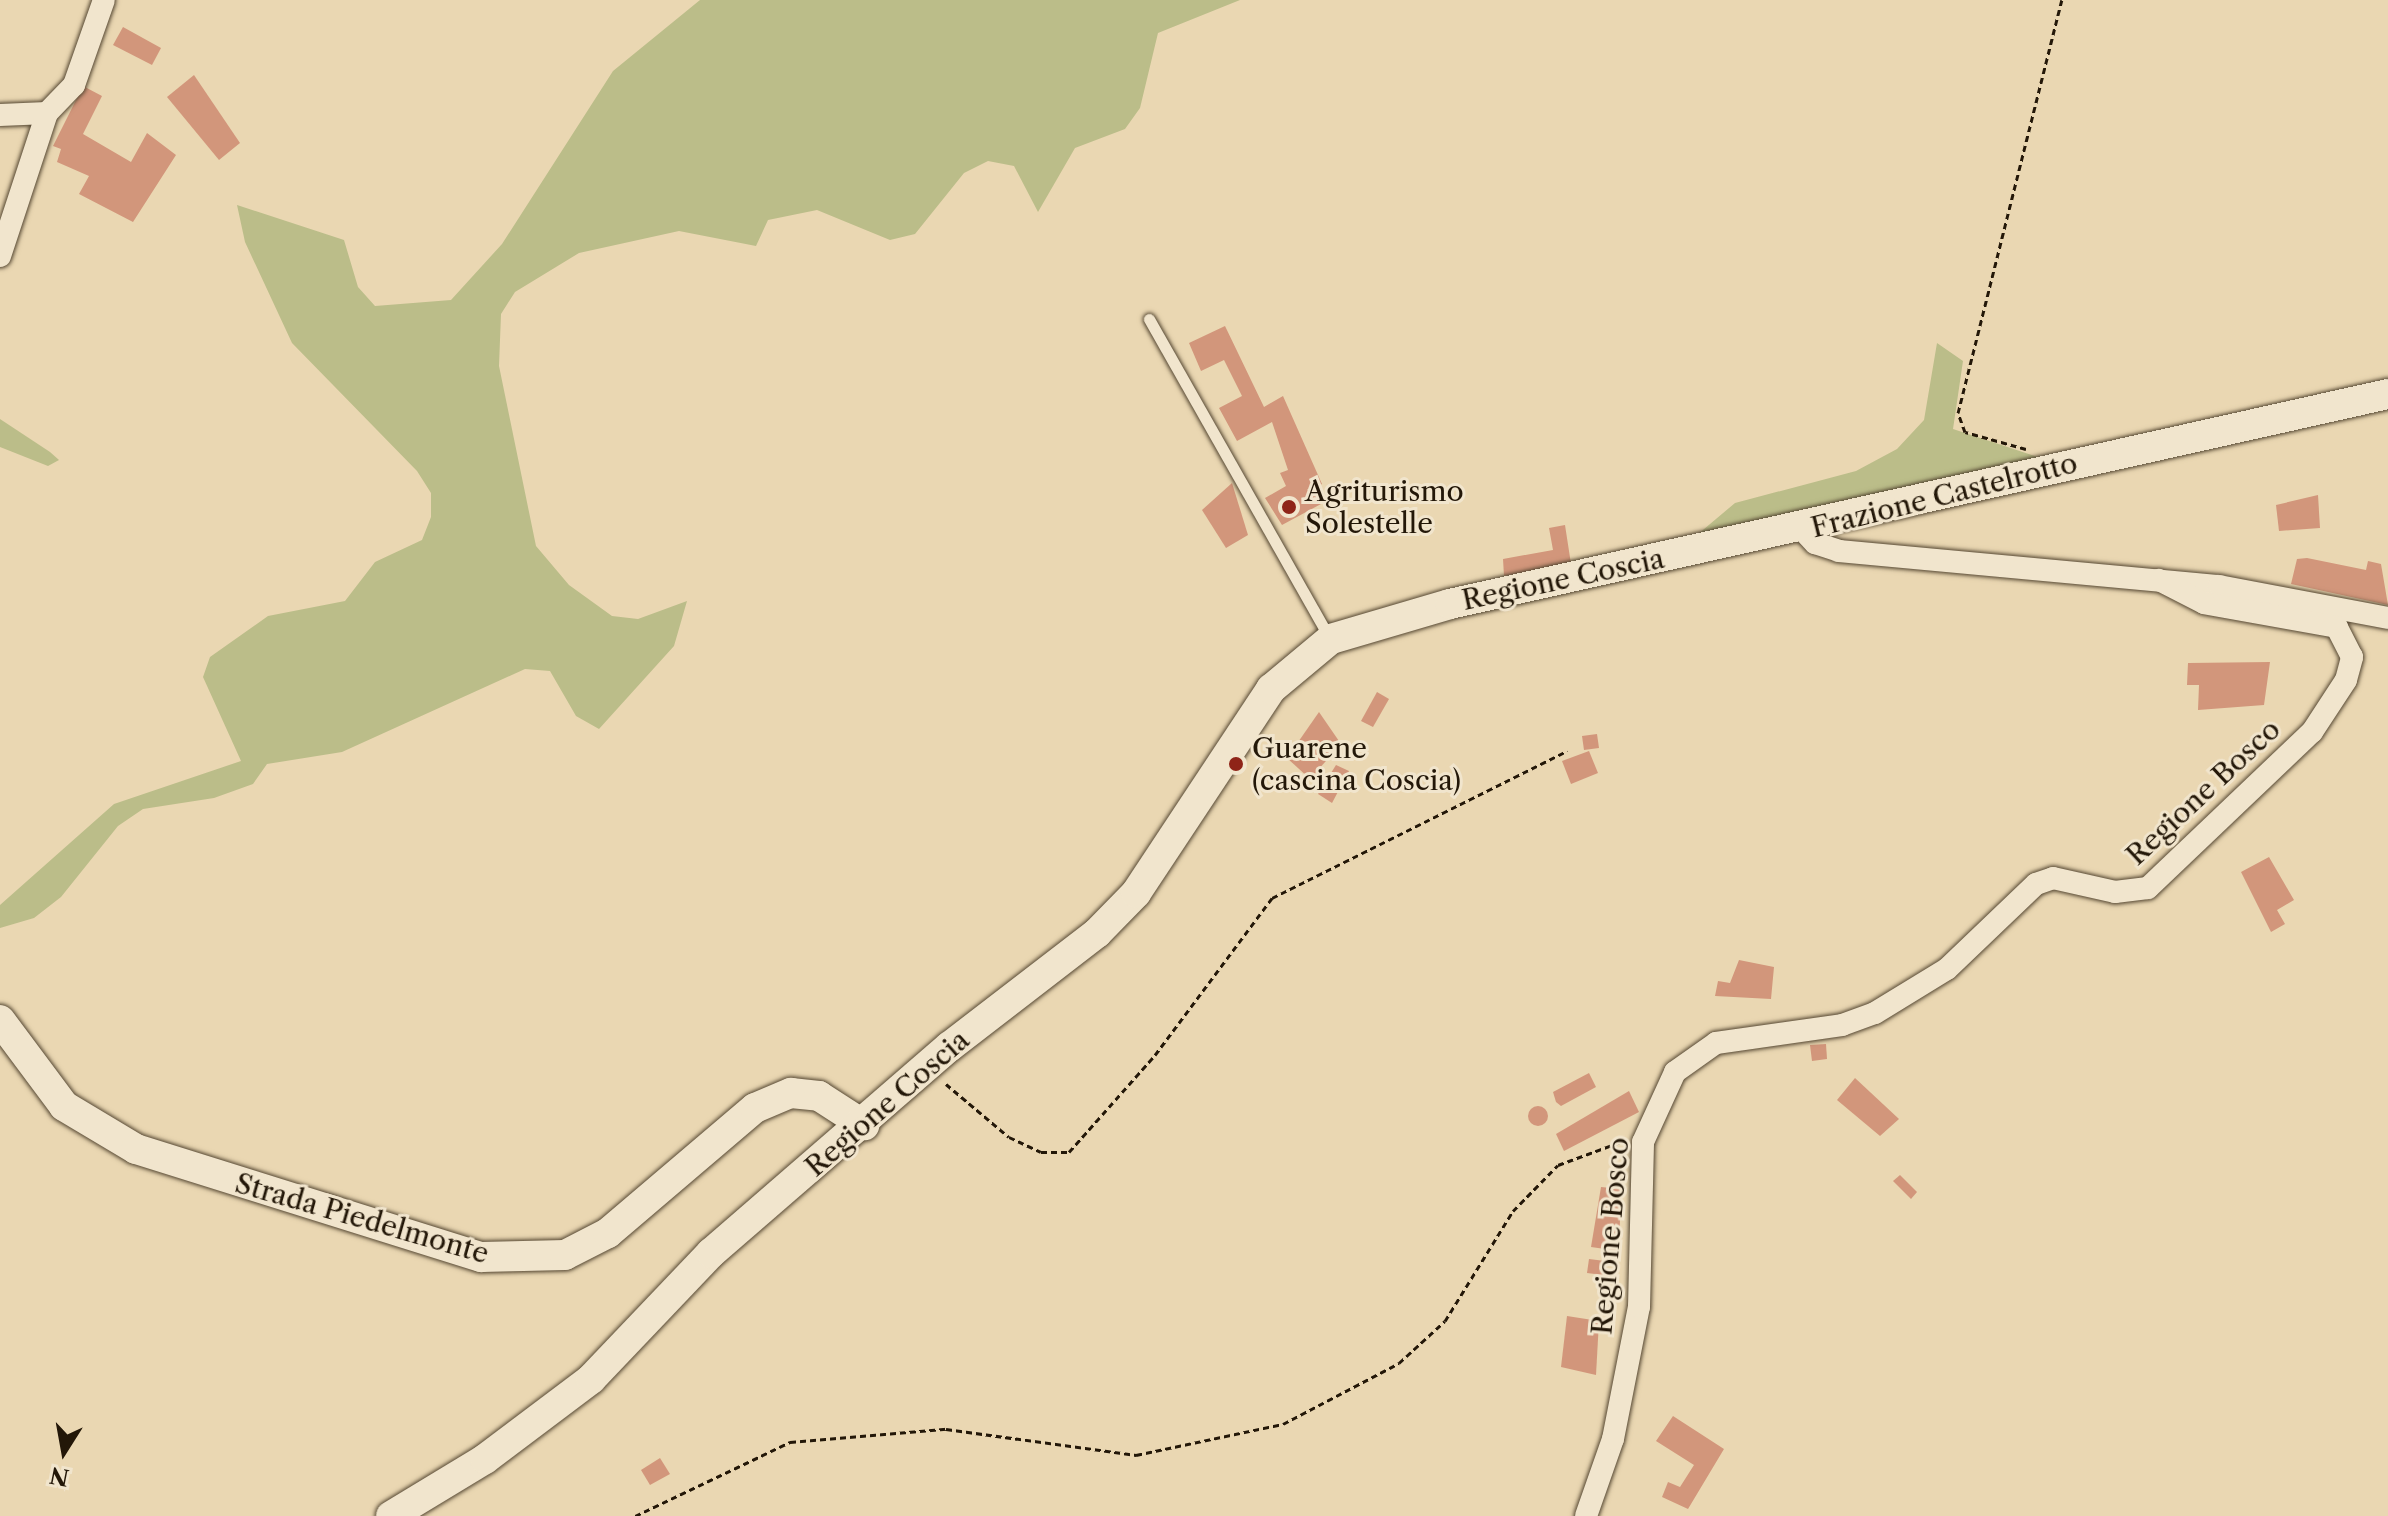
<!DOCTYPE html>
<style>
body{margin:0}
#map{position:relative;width:2388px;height:1516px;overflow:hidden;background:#ead7b2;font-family:"Libre Caslon Text",serif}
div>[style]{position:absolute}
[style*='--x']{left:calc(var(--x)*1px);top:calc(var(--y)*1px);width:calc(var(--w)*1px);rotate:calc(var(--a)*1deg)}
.green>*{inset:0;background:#bbbd89}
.building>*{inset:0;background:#d2967b}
.round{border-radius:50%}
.path>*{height:3px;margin-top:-1.5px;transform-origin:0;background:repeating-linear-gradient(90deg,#231708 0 6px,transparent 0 10px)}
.roads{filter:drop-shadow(0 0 2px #554732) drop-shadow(0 0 2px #554732)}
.lane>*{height:11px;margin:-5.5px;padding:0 5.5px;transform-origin:5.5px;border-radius:5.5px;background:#f1e5cd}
.street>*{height:22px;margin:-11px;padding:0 11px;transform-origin:11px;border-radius:11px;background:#f1e5cd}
.secondary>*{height:30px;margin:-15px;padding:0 15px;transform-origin:15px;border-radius:15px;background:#f1e5cd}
.dots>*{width:22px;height:22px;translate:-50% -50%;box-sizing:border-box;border:4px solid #f1e5cd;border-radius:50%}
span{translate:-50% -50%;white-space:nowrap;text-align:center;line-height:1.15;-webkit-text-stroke:6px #f1e5cd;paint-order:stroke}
.poi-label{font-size:28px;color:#231708}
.left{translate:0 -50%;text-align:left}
.street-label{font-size:28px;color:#231708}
.north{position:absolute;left:24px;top:1412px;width:80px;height:80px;-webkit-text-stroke:6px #f1e5cd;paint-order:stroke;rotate:191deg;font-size:22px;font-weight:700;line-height:32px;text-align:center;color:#231708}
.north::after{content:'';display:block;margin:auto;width:28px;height:36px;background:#231708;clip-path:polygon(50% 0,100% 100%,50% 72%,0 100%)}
</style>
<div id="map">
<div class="green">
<i style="clip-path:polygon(700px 0,1240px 0,1158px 33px,1140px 108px,1125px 129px,1075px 148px,1038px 212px,1014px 166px,988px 161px,964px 173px,915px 234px,890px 240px,817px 210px,768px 220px,756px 246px,679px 231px,579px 253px,515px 292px,501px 314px,499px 366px,536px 546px,569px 585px,612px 616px,638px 619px,687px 601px,674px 646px,599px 729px,576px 716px,550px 671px,525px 669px,342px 752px,267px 764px,253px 784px,214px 798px,143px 809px,118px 826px,61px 897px,34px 918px,0 928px,0 905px,114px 804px,241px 761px,203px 677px,210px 657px,268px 616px,345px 601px,375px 562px,422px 540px,431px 517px,431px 493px,417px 471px,292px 343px,245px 242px,237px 205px,344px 240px,358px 287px,375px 306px,451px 300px,502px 244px,613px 71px)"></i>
<i style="clip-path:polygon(1937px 343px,1963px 361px,1953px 429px,2041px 458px,1691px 540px,1735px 503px,1856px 471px,1897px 449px,1924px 420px)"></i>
<i style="clip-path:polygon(0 419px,50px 452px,59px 460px,48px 466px,0 447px)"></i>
</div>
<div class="building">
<i style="clip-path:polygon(123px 27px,161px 48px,152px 65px,113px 45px)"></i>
<i style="clip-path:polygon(194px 75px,240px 143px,219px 160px,167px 97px)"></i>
<i style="clip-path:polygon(83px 86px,102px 96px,83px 134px,131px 162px,147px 133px,176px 155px,133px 222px,79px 194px,89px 176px,57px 162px,61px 149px,53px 146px)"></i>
<i style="clip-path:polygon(1225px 326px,1264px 407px,1283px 396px,1322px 484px,1314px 489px,1321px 504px,1282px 525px,1265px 498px,1286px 486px,1280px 473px,1288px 470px,1272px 422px,1237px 441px,1219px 408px,1242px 396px,1224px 360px,1201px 371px,1189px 343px)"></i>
<i style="clip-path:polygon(1232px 483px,1248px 535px,1226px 548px,1202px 510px)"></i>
<i style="clip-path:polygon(2318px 495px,2320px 528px,2279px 531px,2276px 505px)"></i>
<i style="clip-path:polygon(1565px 525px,1571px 564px,1504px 576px,1503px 559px,1553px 550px,1549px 528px)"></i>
<i style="clip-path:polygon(2307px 558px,2366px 570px,2368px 561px,2381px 564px,2388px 605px,2291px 584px,2297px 559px)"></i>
<i style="clip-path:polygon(2270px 662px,2264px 705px,2198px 710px,2199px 685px,2187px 685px,2188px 663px)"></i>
<i style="clip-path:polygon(1377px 692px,1389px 699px,1373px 727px,1361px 721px)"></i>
<i style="clip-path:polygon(1319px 712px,1341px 744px,1310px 779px,1287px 758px)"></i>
<i style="clip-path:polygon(1597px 734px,1599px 748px,1584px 750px,1582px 736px)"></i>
<i style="clip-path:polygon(1589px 751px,1598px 773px,1571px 784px,1562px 761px)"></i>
<i style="clip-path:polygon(1336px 765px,1349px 771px,1332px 803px,1318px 794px)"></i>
<i style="clip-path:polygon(2269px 857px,2294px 900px,2277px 910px,2285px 924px,2271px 932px,2241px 872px)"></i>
<i style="clip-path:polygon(1739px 960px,1774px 967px,1771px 999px,1715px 996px,1718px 981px,1730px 983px)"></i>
<i style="clip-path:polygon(1826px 1044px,1827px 1059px,1812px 1061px,1810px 1045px)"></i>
<i style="clip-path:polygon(1589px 1073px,1596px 1087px,1561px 1106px,1556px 1102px,1553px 1092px)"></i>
<i style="clip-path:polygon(1855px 1078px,1899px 1119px,1880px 1136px,1837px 1100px)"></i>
<i style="clip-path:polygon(1629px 1091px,1639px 1112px,1564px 1151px,1556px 1134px)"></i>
<i class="round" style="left:1528px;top:1106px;width:20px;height:20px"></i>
<i style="clip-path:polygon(1900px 1175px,1917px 1192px,1911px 1199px,1893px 1181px)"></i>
<i style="clip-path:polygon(1601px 1187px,1621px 1189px,1619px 1251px,1591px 1247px)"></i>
<i style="clip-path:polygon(1589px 1259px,1605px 1261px,1603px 1275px,1587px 1273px)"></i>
<i style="clip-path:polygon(1567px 1316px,1599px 1321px,1596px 1375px,1561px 1367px)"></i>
<i style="clip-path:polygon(1673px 1416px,1724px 1449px,1688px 1509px,1662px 1497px,1668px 1482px,1680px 1487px,1694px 1465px,1656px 1441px)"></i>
<i style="clip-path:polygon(660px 1458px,670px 1474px,650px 1485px,641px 1470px)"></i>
</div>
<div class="path">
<i style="--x:2026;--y:449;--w:63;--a:-164.4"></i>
<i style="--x:1965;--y:432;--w:20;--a:-110"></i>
<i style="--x:1958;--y:413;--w:426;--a:-75.9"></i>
<i style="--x:946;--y:1084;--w:82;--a:40.1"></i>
<i style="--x:1009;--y:1137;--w:35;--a:25"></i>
<i style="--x:1041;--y:1152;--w:28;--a:0"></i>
<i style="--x:1069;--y:1152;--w:130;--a:-48.4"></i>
<i style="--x:1155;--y:1055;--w:196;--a:-53.3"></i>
<i style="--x:1272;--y:898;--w:330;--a:-26.5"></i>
<i style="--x:635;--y:1516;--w:172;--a:-25.5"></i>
<i style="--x:790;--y:1442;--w:157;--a:-4.8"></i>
<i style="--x:946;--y:1429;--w:192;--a:7.8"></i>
<i style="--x:1136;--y:1455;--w:150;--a:-11.9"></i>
<i style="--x:1283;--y:1424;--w:131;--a:-27.7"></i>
<i style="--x:1399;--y:1363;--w:62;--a:-42.4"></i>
<i style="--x:1445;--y:1321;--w:129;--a:-58.3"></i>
<i style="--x:1513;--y:1211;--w:64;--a:-45.6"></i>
<i style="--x:1558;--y:1165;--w:69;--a:-20.3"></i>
</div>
<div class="roads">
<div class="lane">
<i style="--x:1149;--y:319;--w:368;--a:60.5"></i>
</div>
<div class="street">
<i style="--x:47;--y:113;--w:39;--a:-46"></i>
<i style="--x:74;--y:85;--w:90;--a:-70.6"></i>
<i style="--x:0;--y:115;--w:47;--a:-2.4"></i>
<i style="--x:0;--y:256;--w:151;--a:-71.8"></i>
<i style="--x:1798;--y:525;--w:25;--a:47"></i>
<i style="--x:1815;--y:543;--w:25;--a:18"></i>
<i style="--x:1839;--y:551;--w:382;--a:5.3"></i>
<i style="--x:2219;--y:586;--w:172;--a:10.7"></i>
<i style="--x:1586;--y:1516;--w:82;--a:-70.7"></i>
<i style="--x:1613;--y:1439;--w:135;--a:-78.9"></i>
<i style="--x:1639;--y:1307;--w:165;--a:-88.6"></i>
<i style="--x:1643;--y:1142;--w:77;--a:-65.4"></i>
<i style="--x:1675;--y:1072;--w:50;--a:-35.3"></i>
<i style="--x:1716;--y:1043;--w:127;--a:-8.1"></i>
<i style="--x:1842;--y:1025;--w:35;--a:-20"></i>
<i style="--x:1875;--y:1013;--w:84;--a:-31.4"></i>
<i style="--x:1947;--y:969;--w:123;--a:-43.7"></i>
<i style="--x:2036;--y:884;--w:18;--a:-19"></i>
<i style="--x:2053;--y:878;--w:64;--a:12.7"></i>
<i style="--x:2115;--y:892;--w:33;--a:-7"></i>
<i style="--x:2148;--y:888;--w:226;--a:-43.6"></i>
<i style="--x:2312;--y:732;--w:62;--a:-56.8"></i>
<i style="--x:2346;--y:680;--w:24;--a:-75"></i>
<i style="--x:2352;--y:657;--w:34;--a:-117"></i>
<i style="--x:2337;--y:627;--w:135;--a:-169.8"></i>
<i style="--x:2204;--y:603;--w:51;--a:-152.9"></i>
</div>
<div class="secondary">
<i style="--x:0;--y:1020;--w:107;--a:53.3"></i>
<i style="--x:64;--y:1106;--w:84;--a:30.8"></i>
<i style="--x:136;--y:1149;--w:362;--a:17.4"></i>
<i style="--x:481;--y:1257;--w:84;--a:-1.4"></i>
<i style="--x:565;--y:1255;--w:48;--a:-27.1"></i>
<i style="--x:608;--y:1233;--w:193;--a:-40.4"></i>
<i style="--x:755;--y:1108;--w:39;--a:-23"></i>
<i style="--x:791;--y:1093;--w:28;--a:6"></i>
<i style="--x:819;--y:1096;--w:54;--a:32.8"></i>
<i style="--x:391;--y:1516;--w:110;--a:-31.2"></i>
<i style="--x:485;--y:1459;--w:133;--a:-37"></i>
<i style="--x:591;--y:1379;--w:174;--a:-46.4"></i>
<i style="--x:711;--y:1253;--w:315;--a:-40.9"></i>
<i style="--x:949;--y:1047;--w:187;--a:-37.6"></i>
<i style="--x:1097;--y:933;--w:56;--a:-45.7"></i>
<i style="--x:1136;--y:893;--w:245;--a:-56.5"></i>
<i style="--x:1271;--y:689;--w:78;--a:-39.8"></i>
<i style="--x:1331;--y:639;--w:124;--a:-16.4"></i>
<i style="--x:1450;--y:604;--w:961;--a:-12.62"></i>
</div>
</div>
<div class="dots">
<i style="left:1289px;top:507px;background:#8f2418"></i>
<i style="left:1236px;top:764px;background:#8f2418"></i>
</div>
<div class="poi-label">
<span class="left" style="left:1305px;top:507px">Agriturismo<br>Solestelle</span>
<span class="left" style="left:1252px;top:764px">Guarene<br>(cascina Coscia)</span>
</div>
<div class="street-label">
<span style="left:1944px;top:495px;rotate:-14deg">Frazione Castelrotto</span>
<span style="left:1563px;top:579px;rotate:-12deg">Regione Coscia</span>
<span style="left:2203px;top:792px;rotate:-43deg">Regione Bosco</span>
<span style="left:887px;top:1103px;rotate:-41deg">Regione Coscia</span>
<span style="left:362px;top:1218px;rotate:16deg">Strada Piedelmonte</span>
<span style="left:1610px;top:1236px;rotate:-85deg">Regione Bosco</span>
</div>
<div class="north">N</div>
</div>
